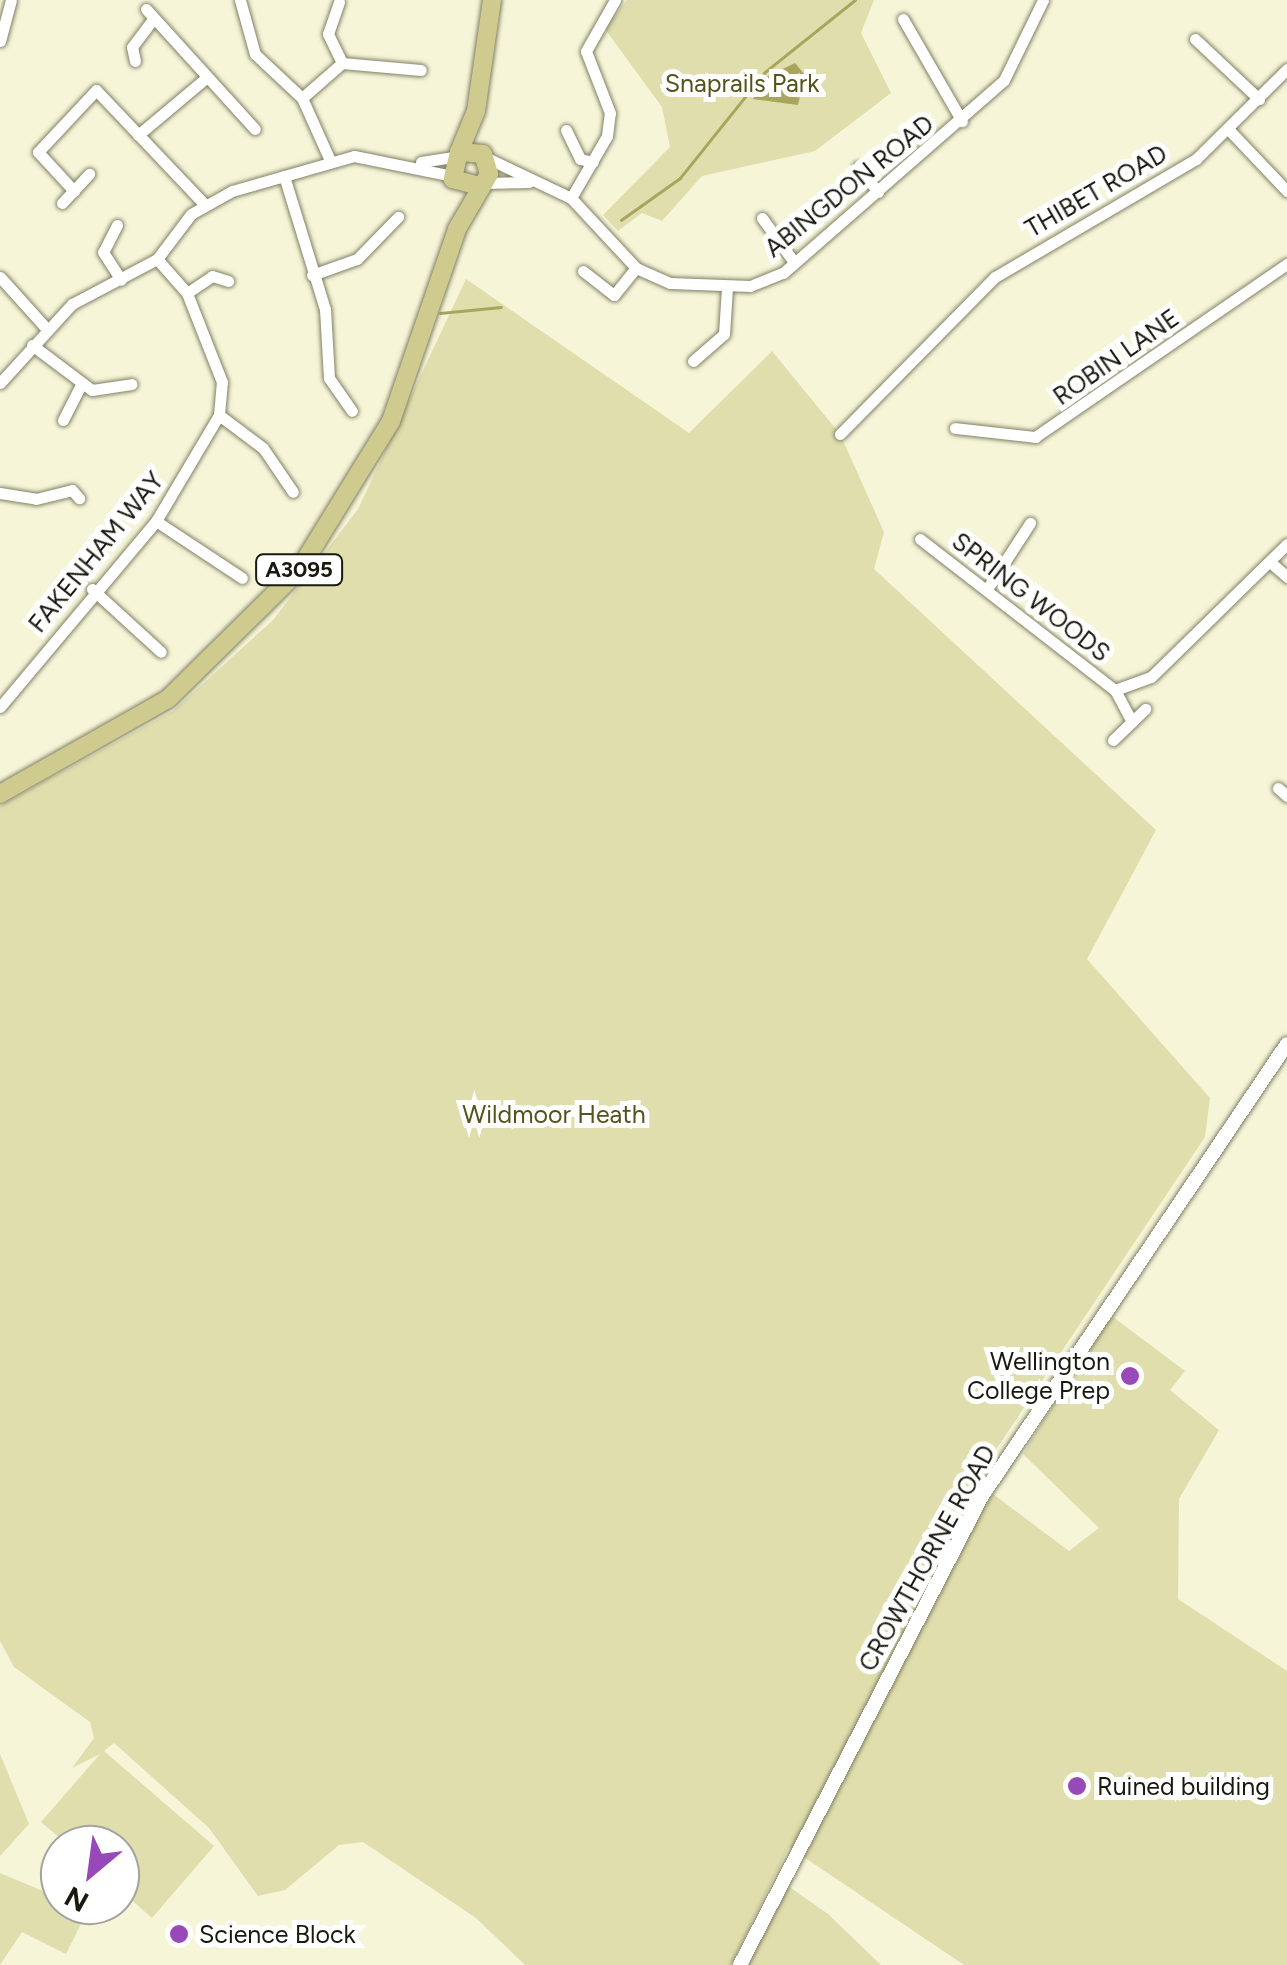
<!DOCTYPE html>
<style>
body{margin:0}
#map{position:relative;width:1287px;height:1965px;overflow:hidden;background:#f6f5d8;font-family:Figtree,sans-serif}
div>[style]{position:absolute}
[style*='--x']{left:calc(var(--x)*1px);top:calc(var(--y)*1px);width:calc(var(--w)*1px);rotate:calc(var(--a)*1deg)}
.green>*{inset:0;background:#e0dead}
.water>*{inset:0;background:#aaa55d}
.stream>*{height:2.5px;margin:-1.25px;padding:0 1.25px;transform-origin:1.25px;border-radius:1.25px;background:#aaa55d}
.roads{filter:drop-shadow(0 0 2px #818066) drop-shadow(0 0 2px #818066)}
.minor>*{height:11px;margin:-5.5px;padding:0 5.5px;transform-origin:5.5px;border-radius:5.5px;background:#fff}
.tertiary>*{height:14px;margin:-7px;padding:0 7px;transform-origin:7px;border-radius:7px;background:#fff}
.primary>*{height:18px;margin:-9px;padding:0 9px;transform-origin:9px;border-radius:9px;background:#cfcb8e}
.dots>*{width:28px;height:28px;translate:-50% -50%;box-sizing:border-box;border:5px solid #fff;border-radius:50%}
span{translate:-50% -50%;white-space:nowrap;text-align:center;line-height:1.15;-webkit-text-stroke:10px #fff;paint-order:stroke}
.shield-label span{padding:2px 8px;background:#fff;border:2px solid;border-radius:8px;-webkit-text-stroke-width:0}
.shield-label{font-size:22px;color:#1a190f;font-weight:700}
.park-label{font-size:25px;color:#56521c}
.street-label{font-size:25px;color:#1a190f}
.poi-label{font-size:25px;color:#1a190f}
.right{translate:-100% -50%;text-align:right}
.left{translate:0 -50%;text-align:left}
.north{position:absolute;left:40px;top:1825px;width:100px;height:100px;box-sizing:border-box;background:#fff;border:2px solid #a3a39f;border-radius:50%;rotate:209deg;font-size:28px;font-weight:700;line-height:40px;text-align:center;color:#1a190f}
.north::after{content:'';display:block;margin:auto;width:35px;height:45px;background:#9848b8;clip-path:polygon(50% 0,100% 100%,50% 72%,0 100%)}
</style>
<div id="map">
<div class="green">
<i style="clip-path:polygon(627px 0,874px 0,861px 33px,891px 93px,815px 151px,702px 176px,662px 221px,642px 213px,618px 231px,603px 215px,670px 147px,662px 107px,605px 29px)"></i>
<i style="clip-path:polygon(466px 279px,689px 433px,772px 351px,840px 434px,884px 532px,874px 569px,1156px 830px,1087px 959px,1210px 1098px,1205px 1137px,973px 1484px,940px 1547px,993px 1494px,1069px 1551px,1099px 1528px,1023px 1454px,1109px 1314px,1185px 1371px,1170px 1390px,1219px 1430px,1179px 1499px,1178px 1599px,1287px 1671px,1287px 1965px,964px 1965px,789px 1847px,731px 1965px,525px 1965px,476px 1918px,363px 1842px,339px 1845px,285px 1890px,258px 1896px,209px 1828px,114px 1743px,104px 1751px,214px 1846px,152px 1918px,120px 1890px,120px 1845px,68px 1845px,41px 1822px,100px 1754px,72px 1768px,94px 1738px,90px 1722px,14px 1667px,0 1641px,0 806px,173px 711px,273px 620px,358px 509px)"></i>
<i style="clip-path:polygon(0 1754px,29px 1824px,0 1856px)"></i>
<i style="clip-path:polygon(0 1873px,88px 1910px,66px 1954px,22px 1932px,0 1965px)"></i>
<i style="clip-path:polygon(788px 1886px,828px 1914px,881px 1965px,746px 1965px)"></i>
</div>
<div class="water">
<i style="clip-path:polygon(795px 63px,805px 75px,798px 105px,753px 99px,766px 77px)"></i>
</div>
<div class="stream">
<i style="--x:621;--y:220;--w:72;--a:-35.4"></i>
<i style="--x:680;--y:178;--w:136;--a:-51.3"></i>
<i style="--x:765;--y:72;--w:115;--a:-38.7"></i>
<i style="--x:440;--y:313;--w:61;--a:-5.6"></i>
</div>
<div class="roads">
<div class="minor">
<i style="--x:240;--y:0;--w:56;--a:74.5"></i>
<i style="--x:255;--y:54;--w:64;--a:43.1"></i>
<i style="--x:302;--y:98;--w:66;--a:65.8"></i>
<i style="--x:339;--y:2;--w:34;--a:109"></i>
<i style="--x:328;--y:34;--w:32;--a:64"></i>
<i style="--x:146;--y:9;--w:162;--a:47.8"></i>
<i style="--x:903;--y:19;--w:118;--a:60"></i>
<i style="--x:1195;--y:39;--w:88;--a:43.2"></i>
<i style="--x:0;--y:41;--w:42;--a:-75"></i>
<i style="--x:135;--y:61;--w:14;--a:-102"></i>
<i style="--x:132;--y:47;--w:36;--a:-53"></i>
<i style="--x:302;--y:98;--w:53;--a:-41.2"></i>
<i style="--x:342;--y:63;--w:79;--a:5.1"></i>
<i style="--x:566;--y:130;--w:32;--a:64"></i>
<i style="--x:580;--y:159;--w:13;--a:13"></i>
<i style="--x:1230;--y:131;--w:83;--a:46.5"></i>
<i style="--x:138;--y:135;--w:90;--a:-40"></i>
<i style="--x:487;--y:158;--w:93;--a:25.5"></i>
<i style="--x:571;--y:198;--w:96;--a:47.1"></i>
<i style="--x:636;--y:268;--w:37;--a:24"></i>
<i style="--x:670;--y:283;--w:80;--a:2.1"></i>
<i style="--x:750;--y:286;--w:35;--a:-22"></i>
<i style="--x:783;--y:273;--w:293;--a:-41.1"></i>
<i style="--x:1004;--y:80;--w:89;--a:-64"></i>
<i style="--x:421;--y:162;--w:33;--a:-9"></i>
<i style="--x:858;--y:167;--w:32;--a:51"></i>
<i style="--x:284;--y:176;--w:139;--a:72.9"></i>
<i style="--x:325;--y:309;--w:69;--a:86.7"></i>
<i style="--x:329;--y:378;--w:40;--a:55.1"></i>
<i style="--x:483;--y:183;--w:46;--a:-1.2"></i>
<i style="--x:74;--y:191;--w:53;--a:-132.7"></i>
<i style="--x:38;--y:152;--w:85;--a:-46.9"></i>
<i style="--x:96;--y:90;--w:158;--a:46.5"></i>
<i style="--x:571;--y:198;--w:72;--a:-59.9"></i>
<i style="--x:607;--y:136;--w:23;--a:-83"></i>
<i style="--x:610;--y:113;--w:66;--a:-111.2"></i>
<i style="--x:586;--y:51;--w:59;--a:-60.4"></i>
<i style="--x:62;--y:203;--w:40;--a:-47"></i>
<i style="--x:762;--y:218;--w:54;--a:54"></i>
<i style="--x:117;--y:225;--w:30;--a:117"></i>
<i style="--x:103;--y:252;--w:33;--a:57"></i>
<i style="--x:583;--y:271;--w:39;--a:38"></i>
<i style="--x:614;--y:295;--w:35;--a:-51"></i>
<i style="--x:312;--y:275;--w:48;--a:-19.6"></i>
<i style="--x:357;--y:259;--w:59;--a:-45.7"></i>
<i style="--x:0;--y:277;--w:69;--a:48"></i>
<i style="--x:187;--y:293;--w:30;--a:-34"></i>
<i style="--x:212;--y:276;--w:17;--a:17"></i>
<i style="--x:32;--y:345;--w:75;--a:36.9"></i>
<i style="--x:92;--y:390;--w:40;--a:-8.5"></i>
<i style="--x:693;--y:361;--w:41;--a:-41.1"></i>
<i style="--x:724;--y:334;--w:46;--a:-86.3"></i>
<i style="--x:0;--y:383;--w:107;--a:-47.7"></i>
<i style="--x:72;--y:304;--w:96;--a:-27.9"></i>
<i style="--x:157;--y:259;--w:56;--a:-52.9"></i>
<i style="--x:191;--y:214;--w:47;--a:-29.3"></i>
<i style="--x:232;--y:191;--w:127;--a:-16"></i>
<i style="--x:354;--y:156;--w:100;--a:11.5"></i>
<i style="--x:219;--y:415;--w:55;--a:36.9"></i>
<i style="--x:263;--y:448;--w:53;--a:55.7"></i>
<i style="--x:63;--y:420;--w:39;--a:-63"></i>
<i style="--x:955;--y:428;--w:81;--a:6.4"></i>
<i style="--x:1035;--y:437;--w:306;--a:-34.5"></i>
<i style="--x:840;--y:434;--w:221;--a:-45.4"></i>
<i style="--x:995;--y:277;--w:233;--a:-30.4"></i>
<i style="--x:1196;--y:159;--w:128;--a:-44.7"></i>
<i style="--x:0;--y:493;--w:36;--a:9"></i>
<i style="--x:36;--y:499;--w:37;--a:-14"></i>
<i style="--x:72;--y:490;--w:11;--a:49"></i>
<i style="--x:156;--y:521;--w:103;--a:33.5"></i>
<i style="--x:920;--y:539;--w:247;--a:37.8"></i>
<i style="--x:1115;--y:690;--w:36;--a:62"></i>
<i style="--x:1270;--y:562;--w:23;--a:41"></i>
<i style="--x:92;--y:589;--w:93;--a:42.4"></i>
<i style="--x:987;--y:589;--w:79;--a:-56.9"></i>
<i style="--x:1115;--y:690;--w:38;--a:-20"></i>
<i style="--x:1151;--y:677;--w:190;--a:-44.4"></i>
<i style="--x:0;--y:707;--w:243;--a:-50"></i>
<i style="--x:156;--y:521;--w:123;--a:-59.3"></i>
<i style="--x:219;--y:415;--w:33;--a:-85"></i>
<i style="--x:222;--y:382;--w:96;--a:-111.5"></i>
<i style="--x:187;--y:293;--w:45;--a:-131.4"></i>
<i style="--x:1113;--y:740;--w:45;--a:-44.1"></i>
<i style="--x:1278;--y:788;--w:12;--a:42"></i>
</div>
<div class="tertiary">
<i style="--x:740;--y:1965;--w:528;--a:-62.71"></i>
<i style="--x:982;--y:1496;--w:545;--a:-55.99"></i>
</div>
<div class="primary">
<i style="--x:459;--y:152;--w:44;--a:-67.5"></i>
<i style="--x:476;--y:111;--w:112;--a:-81.8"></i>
<i style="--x:0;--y:794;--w:193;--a:-29.5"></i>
<i style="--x:168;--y:699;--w:184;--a:-44.6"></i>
<i style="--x:299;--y:570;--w:175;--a:-58.3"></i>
<i style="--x:391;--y:421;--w:203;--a:-71"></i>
<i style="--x:457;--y:229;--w:64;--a:-59.8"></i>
<i style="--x:489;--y:174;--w:21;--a:-107"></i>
<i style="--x:483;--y:154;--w:24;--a:-175"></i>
<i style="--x:459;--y:152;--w:28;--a:103"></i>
<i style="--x:453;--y:179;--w:27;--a:15"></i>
</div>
</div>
<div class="dots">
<i style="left:1130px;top:1376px;background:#9848b8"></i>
<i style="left:1077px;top:1786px;background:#9848b8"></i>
<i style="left:179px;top:1934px;background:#9848b8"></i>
</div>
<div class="shield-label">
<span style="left:299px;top:570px">A3095</span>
</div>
<div class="park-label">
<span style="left:742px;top:83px">Snaprails Park</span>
<span style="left:554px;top:1114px">Wildmoor Heath</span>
</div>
<div class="street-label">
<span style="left:849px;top:186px;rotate:-39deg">ABINGDON ROAD</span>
<span style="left:1096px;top:191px;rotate:-30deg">THIBET ROAD</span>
<span style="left:1116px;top:357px;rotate:-35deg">ROBIN LANE</span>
<span style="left:96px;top:552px;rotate:-51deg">FAKENHAM WAY</span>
<span style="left:1031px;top:597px;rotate:38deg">SPRING WOODS</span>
<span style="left:927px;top:1558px;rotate:-61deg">CROWTHORNE ROAD</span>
</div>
<div class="poi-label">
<span class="right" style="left:1110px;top:1376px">Wellington<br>College Prep</span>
<span class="left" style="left:1097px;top:1786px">Ruined building</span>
<span class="left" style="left:199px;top:1934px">Science Block</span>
</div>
<div class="north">N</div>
</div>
